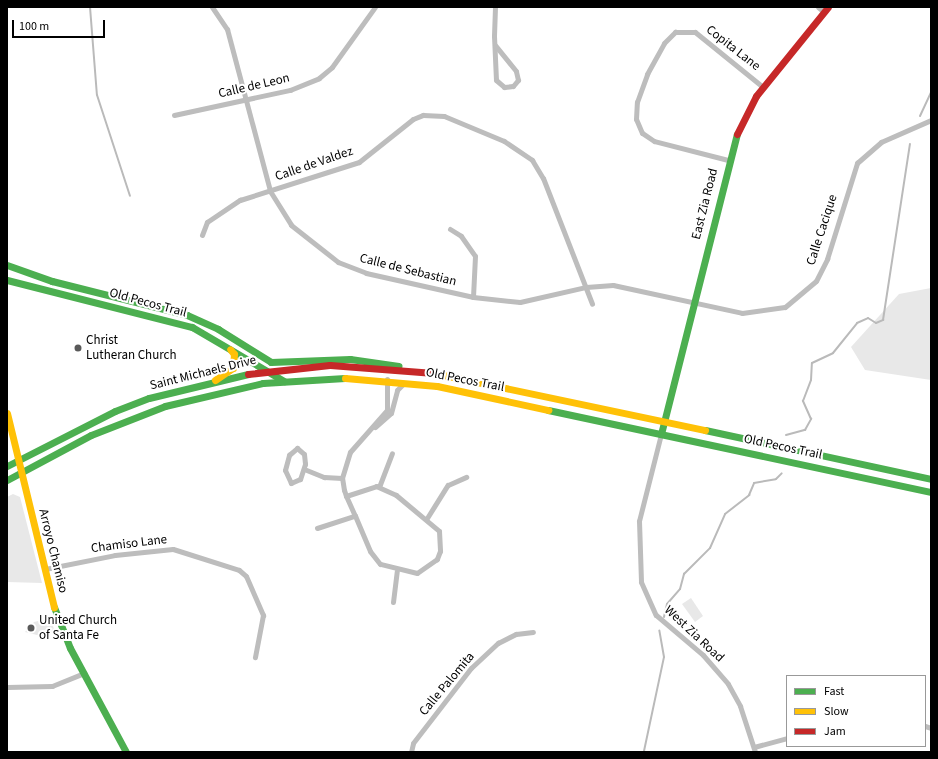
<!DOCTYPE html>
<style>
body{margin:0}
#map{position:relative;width:938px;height:759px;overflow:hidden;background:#fff;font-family:"Source Sans 3",sans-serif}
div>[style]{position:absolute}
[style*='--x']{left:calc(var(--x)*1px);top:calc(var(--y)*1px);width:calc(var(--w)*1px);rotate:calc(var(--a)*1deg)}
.green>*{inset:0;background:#e8e8e8}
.stream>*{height:2px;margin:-1px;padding:0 1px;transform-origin:1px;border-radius:1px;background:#bababa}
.street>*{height:5px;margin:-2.5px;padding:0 2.5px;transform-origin:2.5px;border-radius:2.5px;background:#bdbdbd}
.fast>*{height:7px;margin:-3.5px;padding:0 3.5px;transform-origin:3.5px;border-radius:3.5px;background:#4caf50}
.slow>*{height:7px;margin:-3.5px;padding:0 3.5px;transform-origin:3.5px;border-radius:3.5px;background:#ffc107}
.jam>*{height:7px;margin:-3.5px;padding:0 3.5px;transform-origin:3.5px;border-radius:3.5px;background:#c62828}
.dots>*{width:11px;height:11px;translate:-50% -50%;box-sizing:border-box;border:2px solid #fff;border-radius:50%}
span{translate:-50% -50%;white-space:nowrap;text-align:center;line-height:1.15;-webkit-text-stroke:4px #fff;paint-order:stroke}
.street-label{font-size:13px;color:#000}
.poi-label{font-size:13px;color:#000}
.left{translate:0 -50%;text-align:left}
.frame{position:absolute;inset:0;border:8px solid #000;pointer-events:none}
.legend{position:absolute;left:786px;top:675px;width:140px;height:72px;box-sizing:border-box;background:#fff;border:1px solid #999;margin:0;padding:5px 7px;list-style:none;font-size:12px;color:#000}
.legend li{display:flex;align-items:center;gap:8px;height:20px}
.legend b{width:20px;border:1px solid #999}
.scale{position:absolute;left:12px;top:20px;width:93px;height:18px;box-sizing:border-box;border:2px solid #000;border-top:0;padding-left:5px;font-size:12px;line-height:14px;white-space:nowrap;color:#000;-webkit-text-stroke:3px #fff;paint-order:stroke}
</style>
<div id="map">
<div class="green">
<i style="clip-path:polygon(931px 288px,931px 380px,865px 370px,851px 347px,899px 294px)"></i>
<i style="clip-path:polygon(13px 494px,20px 497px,42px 583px,7px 582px,7px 497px)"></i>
<i style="clip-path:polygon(691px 598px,703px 616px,695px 622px,682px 604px)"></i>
<i style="clip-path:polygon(50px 618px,55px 632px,41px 636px,25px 632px,34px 622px)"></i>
</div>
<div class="stream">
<i style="--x:90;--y:7;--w:88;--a:85.5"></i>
<i style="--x:97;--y:95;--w:106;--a:71.9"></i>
<i style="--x:920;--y:116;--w:26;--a:-65"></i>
<i style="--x:786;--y:435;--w:20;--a:-15"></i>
<i style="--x:805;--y:430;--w:13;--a:-61"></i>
<i style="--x:811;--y:419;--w:20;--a:-114"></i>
<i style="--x:803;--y:401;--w:22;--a:-69"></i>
<i style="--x:811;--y:380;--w:17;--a:-87"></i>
<i style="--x:812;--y:363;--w:23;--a:-25"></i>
<i style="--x:833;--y:353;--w:38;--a:-51"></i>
<i style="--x:857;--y:323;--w:12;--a:-24"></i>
<i style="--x:868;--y:318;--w:9;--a:32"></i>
<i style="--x:876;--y:323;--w:8;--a:-23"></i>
<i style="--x:883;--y:320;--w:178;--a:-81.3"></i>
<i style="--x:664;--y:617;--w:13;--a:-77"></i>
<i style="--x:667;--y:604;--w:20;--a:-49"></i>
<i style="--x:680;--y:589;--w:16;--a:-75"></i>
<i style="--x:684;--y:574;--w:37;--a:-45"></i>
<i style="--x:710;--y:548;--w:37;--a:-66"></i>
<i style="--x:725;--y:514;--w:31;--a:-38"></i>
<i style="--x:749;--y:495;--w:13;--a:-67"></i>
<i style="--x:754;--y:483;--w:22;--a:-10"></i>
<i style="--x:776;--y:479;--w:8;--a:-45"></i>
<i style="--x:644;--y:751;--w:96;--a:-78"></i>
<i style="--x:664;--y:657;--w:27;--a:-100"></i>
</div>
<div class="street">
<i style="--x:212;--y:7;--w:27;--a:56"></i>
<i style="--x:227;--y:29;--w:168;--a:75.1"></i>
<i style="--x:270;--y:191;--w:40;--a:58"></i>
<i style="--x:291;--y:225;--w:60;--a:38.2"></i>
<i style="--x:338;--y:262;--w:30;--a:21"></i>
<i style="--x:366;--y:273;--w:110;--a:12.6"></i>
<i style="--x:473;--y:297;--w:47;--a:6.1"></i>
<i style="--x:520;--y:302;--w:68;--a:-12.8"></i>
<i style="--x:586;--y:287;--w:27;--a:-4"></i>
<i style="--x:613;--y:285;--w:132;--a:12.2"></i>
<i style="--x:742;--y:313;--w:43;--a:-7.9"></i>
<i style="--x:785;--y:307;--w:40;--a:-40"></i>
<i style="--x:816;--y:281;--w:25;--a:-63"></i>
<i style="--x:827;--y:259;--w:101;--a:-72.6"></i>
<i style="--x:857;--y:163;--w:32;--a:-41"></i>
<i style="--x:881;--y:142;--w:55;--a:-23.7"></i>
<i style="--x:495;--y:7;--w:29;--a:92"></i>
<i style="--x:494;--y:36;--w:44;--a:87.4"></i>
<i style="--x:496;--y:80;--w:11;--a:41"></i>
<i style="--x:504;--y:87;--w:9;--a:-6"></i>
<i style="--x:513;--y:86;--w:8;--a:-50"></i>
<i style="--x:518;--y:80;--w:9;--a:-103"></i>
<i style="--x:516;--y:71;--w:33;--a:-129"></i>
<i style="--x:818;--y:7;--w:8;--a:40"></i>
<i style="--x:174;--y:115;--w:119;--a:-12.2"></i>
<i style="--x:290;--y:90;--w:31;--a:-22"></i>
<i style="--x:319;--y:78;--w:17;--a:-40"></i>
<i style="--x:332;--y:67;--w:74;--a:-54.4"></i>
<i style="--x:728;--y:160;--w:76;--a:-165.6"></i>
<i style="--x:654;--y:141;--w:14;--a:-146"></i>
<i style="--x:642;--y:133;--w:15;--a:-113"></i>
<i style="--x:636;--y:119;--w:17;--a:-87"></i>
<i style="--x:637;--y:102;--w:30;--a:-70"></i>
<i style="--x:647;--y:74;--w:35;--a:-61"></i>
<i style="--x:664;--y:43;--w:16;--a:-45"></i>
<i style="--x:675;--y:32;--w:20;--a:0"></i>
<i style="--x:695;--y:32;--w:87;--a:39"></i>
<i style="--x:450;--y:229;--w:13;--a:32"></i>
<i style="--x:461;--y:236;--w:24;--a:55"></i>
<i style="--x:475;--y:256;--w:41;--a:92.8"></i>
<i style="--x:202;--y:235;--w:14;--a:-69"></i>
<i style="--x:207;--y:222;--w:40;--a:-34"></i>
<i style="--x:240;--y:200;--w:125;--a:-17.7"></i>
<i style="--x:359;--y:162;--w:69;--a:-38.5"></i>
<i style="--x:413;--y:119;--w:11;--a:-22"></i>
<i style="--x:423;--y:115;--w:21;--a:3"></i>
<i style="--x:444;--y:116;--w:65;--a:22.6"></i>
<i style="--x:504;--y:141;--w:34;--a:34"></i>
<i style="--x:532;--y:160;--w:21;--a:59"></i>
<i style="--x:543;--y:178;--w:135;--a:68.7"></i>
<i style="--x:375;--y:427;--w:21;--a:-41"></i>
<i style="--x:391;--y:413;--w:24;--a:-75"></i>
<i style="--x:397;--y:390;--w:10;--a:-45"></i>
<i style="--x:661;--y:434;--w:90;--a:104.2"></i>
<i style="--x:639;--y:521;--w:61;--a:88.1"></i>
<i style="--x:641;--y:582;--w:36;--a:66"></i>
<i style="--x:656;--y:615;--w:62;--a:40.4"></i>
<i style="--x:703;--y:655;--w:38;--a:49"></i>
<i style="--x:728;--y:684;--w:25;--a:61"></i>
<i style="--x:740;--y:706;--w:48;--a:71.9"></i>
<i style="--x:297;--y:448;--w:9;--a:41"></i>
<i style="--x:304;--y:454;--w:10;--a:84"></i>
<i style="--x:305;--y:464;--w:16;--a:108"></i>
<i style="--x:300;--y:479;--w:10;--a:156"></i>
<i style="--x:291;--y:483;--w:14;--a:-115"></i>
<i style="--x:285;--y:470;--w:16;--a:-75"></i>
<i style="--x:289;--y:455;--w:11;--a:-41"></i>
<i style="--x:304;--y:469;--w:22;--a:22"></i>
<i style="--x:324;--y:477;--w:18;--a:3"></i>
<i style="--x:379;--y:487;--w:36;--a:-69"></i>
<i style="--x:346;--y:496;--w:32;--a:-18"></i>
<i style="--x:376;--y:486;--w:22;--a:24"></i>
<i style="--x:396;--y:495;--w:56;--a:39.9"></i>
<i style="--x:439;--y:531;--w:20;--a:87"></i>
<i style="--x:440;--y:551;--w:9;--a:111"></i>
<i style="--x:437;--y:559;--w:24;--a:145"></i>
<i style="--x:417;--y:573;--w:38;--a:-166"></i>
<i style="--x:380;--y:564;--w:16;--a:-128"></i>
<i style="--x:370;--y:551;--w:38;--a:-113"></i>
<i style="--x:355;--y:516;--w:22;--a:-114"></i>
<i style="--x:346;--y:496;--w:6;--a:-108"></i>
<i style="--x:344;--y:490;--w:12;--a:-99"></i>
<i style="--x:342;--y:478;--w:27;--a:-73"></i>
<i style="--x:350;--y:452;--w:56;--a:-48.6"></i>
<i style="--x:387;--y:410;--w:31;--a:-90"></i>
<i style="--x:427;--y:518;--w:39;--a:-58"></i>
<i style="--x:448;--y:485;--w:20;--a:-24"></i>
<i style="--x:317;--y:528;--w:40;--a:-18"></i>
<i style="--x:45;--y:569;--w:71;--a:-11.3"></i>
<i style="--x:115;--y:555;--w:58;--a:-5.9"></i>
<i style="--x:173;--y:549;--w:69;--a:17.7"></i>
<i style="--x:239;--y:570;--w:9;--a:41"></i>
<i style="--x:246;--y:576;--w:43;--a:66.4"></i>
<i style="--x:263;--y:615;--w:43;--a:100.8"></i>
<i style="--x:393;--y:602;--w:31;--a:-83"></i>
<i style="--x:7;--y:687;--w:45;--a:-1.3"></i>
<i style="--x:52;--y:686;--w:35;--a:-22"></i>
<i style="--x:925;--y:726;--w:6;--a:18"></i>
<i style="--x:754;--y:747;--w:34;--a:-15"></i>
<i style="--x:411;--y:752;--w:9;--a:-77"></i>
<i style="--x:413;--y:743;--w:95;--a:-52.3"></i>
<i style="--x:471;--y:668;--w:37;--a:-43"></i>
<i style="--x:498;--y:643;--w:20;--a:-27"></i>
<i style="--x:516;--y:634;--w:17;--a:-7"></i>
</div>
<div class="fast">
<i style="--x:7;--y:265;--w:48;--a:19.6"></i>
<i style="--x:52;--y:281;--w:139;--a:14.1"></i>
<i style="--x:187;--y:315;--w:34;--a:24"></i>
<i style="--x:218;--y:329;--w:62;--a:31.9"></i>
<i style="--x:271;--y:362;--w:79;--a:-2.2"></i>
<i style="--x:350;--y:359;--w:49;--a:8.1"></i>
<i style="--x:7;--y:280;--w:191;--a:14.3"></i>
<i style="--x:192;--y:327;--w:107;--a:30.4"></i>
<i style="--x:548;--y:410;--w:392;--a:12.1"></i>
<i style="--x:705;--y:430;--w:231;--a:12.2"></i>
<i style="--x:661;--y:434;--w:309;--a:-75.8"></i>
<i style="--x:7;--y:466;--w:121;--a:-27"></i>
<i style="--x:115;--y:411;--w:36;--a:-21"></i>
<i style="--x:149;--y:398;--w:102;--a:-13.6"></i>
<i style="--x:7;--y:480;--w:95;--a:-28.2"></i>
<i style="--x:91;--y:435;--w:79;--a:-21.4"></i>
<i style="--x:165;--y:406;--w:101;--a:-13.2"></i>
<i style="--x:263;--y:383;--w:82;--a:-3.5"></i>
<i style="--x:54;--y:607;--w:44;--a:68.7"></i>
<i style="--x:70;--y:648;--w:118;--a:61.7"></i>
</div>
<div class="slow">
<i style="--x:434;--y:373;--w:277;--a:11.9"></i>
<i style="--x:345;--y:378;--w:92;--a:5"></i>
<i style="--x:437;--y:386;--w:114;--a:12.2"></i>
<i style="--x:215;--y:380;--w:22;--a:-34"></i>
<i style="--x:233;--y:368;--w:14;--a:-86"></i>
<i style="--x:234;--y:354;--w:6;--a:-129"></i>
<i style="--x:7;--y:413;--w:200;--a:76.4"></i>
</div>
<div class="jam">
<i style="--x:737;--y:134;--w:42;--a:-63.4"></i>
<i style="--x:756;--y:96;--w:114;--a:-51"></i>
<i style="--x:248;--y:374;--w:82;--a:-6.3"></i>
<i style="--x:330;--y:365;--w:104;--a:4.4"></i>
</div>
<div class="dots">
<i style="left:78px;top:348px;background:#595959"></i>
<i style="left:31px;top:628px;background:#595959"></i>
</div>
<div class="street-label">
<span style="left:733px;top:48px;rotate:38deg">Copita Lane</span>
<span style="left:254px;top:86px;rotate:-13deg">Calle de Leon</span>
<span style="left:314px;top:164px;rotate:-19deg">Calle de Valdez</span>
<span style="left:705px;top:204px;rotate:-76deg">East Zia Road</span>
<span style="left:822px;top:230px;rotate:-72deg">Calle Cacique</span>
<span style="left:408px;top:270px;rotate:14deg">Calle de Sebastian</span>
<span style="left:148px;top:303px;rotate:15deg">Old Pecos Trail</span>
<span style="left:203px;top:373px;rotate:-14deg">Saint Michaels Drive</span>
<span style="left:465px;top:380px;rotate:11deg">Old Pecos Trail</span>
<span style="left:783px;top:447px;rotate:12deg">Old Pecos Trail</span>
<span style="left:129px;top:544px;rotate:-7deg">Chamiso Lane</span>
<span style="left:53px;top:551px;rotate:76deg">Arroyo Chamiso</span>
<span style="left:694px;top:634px;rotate:43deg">West Zia Road</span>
<span style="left:447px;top:684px;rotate:-50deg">Calle Palomita</span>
</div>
<div class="poi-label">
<span class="left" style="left:86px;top:348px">Christ<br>Lutheran Church</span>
<span class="left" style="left:39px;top:628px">United Church<br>of Santa Fe</span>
</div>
<div class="frame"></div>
<ul class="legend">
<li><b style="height:5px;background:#4caf50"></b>Fast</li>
<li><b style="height:5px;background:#ffc107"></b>Slow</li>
<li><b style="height:5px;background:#c62828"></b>Jam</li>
</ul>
<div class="scale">100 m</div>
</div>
